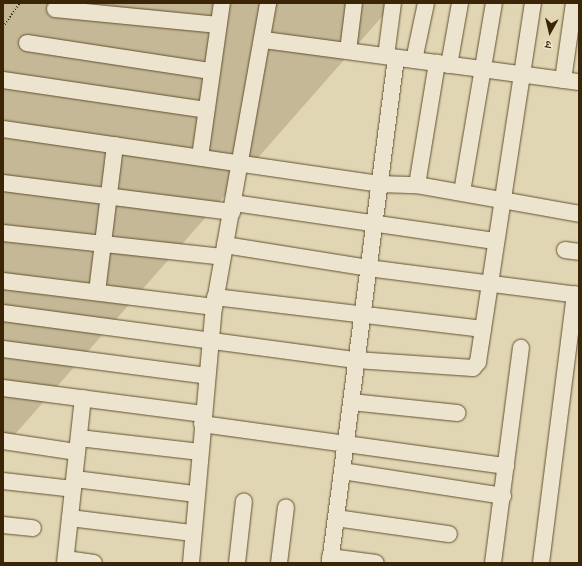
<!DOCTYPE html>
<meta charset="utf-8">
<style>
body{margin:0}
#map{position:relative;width:582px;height:566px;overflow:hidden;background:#e1d6b3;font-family:"Libre Bodoni","Noto Serif Devanagari",serif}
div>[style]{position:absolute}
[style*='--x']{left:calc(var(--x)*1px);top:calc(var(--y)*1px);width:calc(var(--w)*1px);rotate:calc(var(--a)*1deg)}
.green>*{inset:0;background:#c5b896}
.path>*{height:2px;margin-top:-1px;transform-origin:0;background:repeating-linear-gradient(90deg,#3a2506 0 1px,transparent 0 3px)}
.roads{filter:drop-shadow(0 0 1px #645131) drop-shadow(0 0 1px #645131)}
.minor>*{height:16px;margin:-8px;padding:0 8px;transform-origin:8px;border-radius:8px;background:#ece4ce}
span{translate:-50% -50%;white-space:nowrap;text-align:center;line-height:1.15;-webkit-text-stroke:4px #ece4ce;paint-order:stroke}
.frame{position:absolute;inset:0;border:4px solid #3a2506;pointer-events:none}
.north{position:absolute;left:530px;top:12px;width:40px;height:40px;-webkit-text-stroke:3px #ece4ce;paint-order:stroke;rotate:188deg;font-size:11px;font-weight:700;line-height:16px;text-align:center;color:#3a2506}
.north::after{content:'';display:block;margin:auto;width:14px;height:18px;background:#3a2506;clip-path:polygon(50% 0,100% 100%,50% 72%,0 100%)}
</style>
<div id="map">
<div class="green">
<i style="clip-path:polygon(3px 3px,394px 3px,3px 448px)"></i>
</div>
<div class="path">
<i style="--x:3;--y:27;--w:29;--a:-55"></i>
</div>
<div class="roads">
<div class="minor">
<i style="--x:55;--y:9;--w:164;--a:5.6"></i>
<i style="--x:264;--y:40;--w:318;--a:7.6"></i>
<i style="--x:27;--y:43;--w:186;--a:8.7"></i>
<i style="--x:348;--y:51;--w:48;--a:-82.9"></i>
<i style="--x:386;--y:56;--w:53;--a:-82.5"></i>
<i style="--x:414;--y:60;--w:58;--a:-78.1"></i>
<i style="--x:449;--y:65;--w:63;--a:-79.9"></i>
<i style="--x:3;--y:80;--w:205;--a:8.4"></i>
<i style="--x:563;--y:80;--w:78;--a:-81.9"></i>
<i style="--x:3;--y:129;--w:380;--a:8.3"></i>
<i style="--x:379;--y:184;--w:38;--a:2"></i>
<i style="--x:417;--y:185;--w:165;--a:10.1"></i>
<i style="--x:200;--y:157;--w:156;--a:-81.9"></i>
<i style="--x:3;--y:183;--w:231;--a:7.2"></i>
<i style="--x:417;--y:185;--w:124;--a:-80.7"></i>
<i style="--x:462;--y:192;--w:192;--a:-80.4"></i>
<i style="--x:234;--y:203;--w:264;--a:8.3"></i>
<i style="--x:3;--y:233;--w:221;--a:6.2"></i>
<i style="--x:225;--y:245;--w:145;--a:9.1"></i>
<i style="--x:368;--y:268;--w:213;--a:7.3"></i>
<i style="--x:565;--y:250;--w:14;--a:8"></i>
<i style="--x:3;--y:281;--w:213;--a:7"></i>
<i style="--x:97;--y:292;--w:148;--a:-83"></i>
<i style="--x:215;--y:297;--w:270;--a:6.8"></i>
<i style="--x:3;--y:313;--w:356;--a:7.6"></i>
<i style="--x:356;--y:360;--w:117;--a:3.9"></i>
<i style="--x:473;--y:368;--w:8;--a:-50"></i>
<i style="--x:478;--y:362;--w:363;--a:-81.3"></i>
<i style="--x:3;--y:349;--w:206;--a:7.5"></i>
<i style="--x:3;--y:388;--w:202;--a:7.4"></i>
<i style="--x:351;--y:402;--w:107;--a:5.9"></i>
<i style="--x:202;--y:424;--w:307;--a:7.9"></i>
<i style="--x:79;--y:438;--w:122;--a:6.6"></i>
<i style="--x:3;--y:441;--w:75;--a:8.5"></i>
<i style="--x:342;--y:471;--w:163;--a:8.8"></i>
<i style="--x:75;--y:479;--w:122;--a:7.1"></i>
<i style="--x:3;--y:481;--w:70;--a:6.5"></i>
<i style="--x:70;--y:518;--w:124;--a:7"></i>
<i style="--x:336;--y:518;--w:114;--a:8.1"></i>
<i style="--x:3;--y:525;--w:30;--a:6"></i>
<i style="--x:330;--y:557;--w:46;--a:7.4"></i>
<i style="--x:66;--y:559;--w:28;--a:8"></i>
<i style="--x:65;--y:563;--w:166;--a:-83.8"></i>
<i style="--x:191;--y:563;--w:257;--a:-84.9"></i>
<i style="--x:214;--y:307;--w:309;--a:-79.9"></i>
<i style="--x:237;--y:563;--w:62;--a:-83.6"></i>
<i style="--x:279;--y:563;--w:56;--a:-82.9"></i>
<i style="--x:330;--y:563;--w:509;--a:-82.55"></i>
<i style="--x:493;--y:563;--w:217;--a:-82.6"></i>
<i style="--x:541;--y:563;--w:271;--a:-82.8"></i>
</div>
</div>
<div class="frame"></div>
<div class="north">उ</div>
</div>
